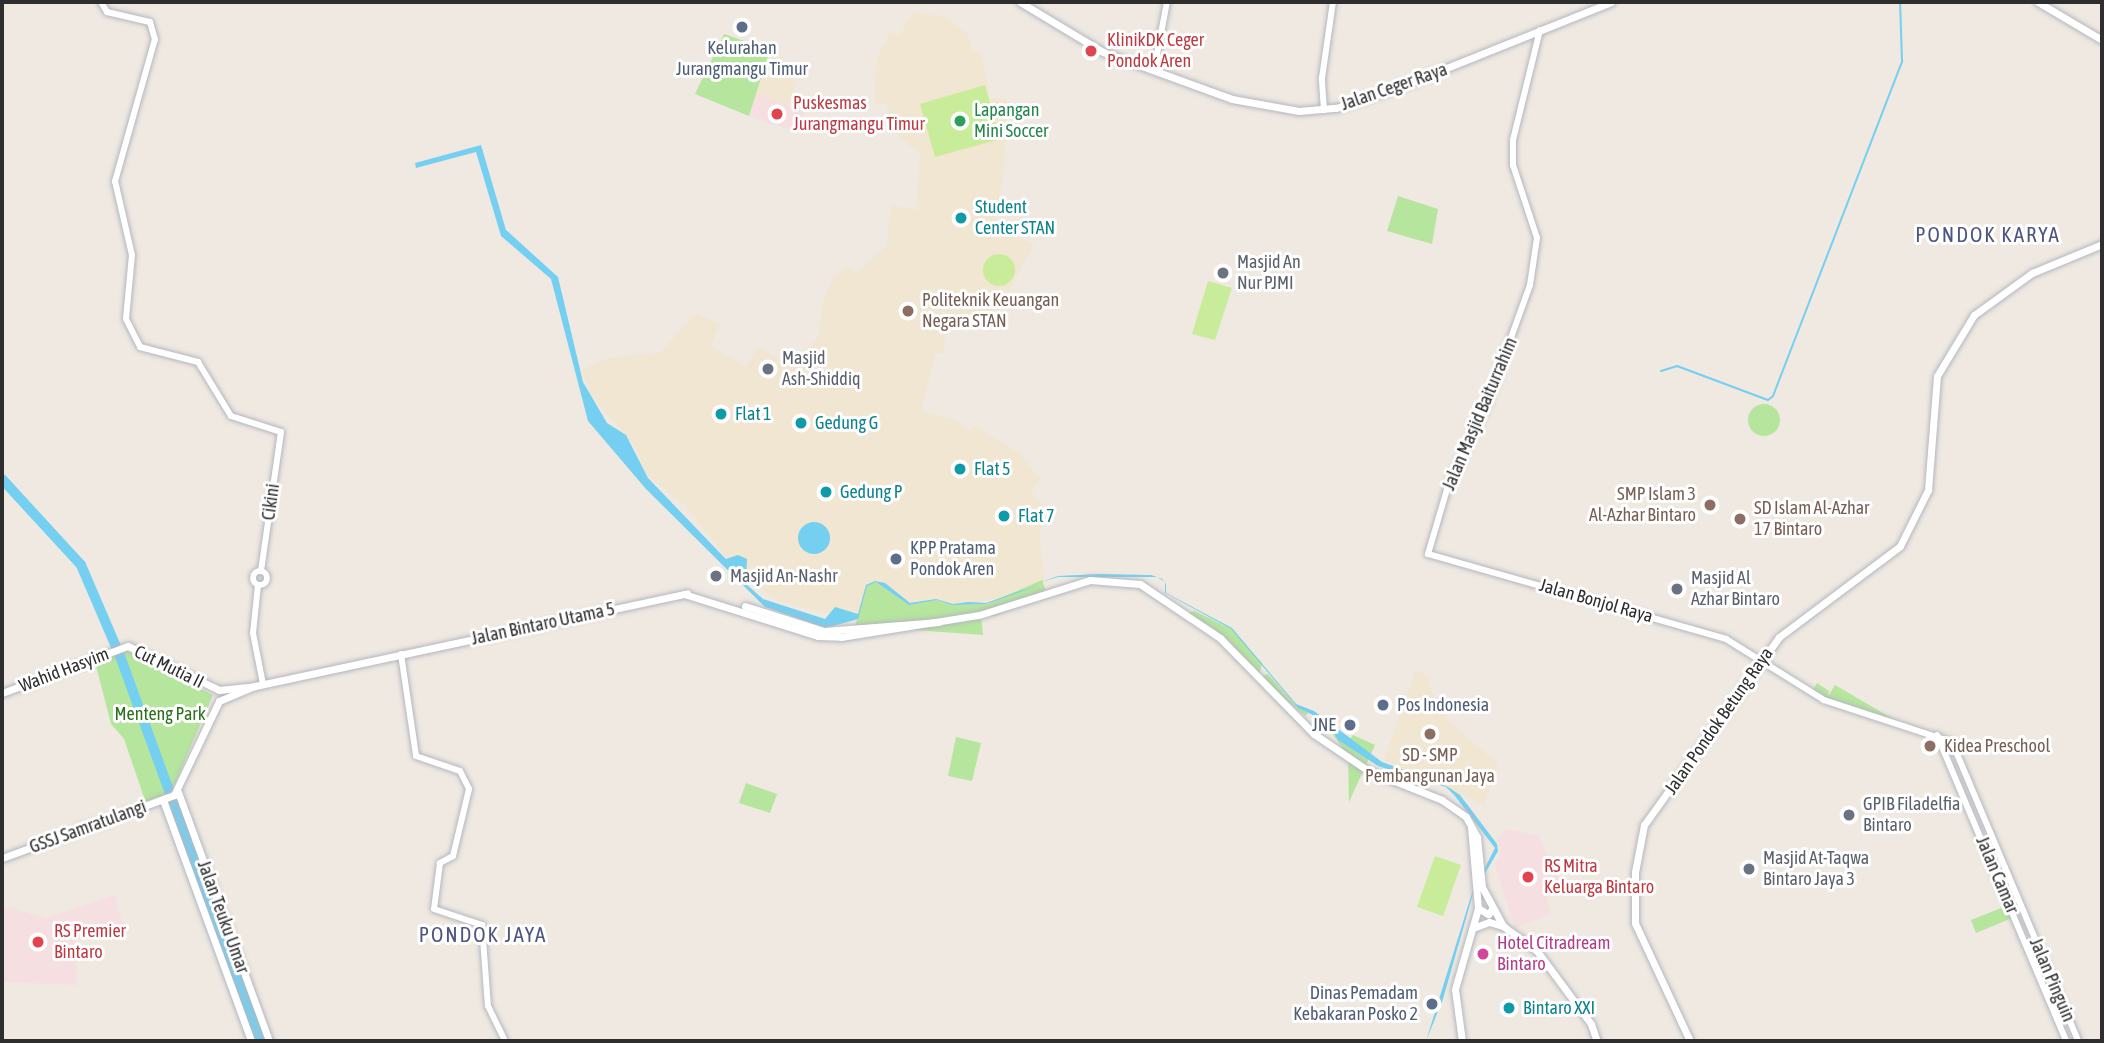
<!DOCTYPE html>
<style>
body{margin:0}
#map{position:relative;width:2104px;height:1043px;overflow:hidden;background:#efe9e1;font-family:"Asap Condensed",sans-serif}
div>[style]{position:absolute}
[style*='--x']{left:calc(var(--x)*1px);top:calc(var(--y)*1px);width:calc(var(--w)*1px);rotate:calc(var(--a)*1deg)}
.education>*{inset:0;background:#f0e6d1}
.medical>*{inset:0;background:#f5dfe0}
.green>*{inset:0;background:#b6e59e}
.round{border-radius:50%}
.pitch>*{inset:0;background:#c9ec9a}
.water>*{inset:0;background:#75cff0}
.stream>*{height:2px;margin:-1px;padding:0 1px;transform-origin:1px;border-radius:1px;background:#75cff0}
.river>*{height:10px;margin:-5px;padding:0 5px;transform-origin:5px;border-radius:5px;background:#75cff0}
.roads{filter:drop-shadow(0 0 2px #b4b7c1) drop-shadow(0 0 2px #b4b7c1)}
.tertiary>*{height:6px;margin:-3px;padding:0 3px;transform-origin:3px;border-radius:3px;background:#fff}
.tertiary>.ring{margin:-3px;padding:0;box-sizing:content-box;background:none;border:6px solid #fff;border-radius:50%}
.secondary>*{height:7px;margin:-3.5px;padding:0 3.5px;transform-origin:3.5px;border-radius:3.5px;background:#fff}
.dots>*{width:19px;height:19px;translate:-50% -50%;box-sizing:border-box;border:4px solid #fff;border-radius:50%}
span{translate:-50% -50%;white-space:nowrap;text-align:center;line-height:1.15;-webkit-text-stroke:6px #fff;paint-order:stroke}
.health-label{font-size:18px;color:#be3a42}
.left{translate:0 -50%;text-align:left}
.service-label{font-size:18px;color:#4e5e75}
.right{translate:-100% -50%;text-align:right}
.street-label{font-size:18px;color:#2e2e2e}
.leisure-label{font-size:18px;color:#27864d}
.culture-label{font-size:18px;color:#0d838f}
.worship-label{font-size:18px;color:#5b616d}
.education-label{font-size:18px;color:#785e54}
.park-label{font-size:18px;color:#2c6e1b}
.hotel-label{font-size:18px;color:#b23c85}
.quarter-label{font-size:21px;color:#4d5680;letter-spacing:2px}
.frame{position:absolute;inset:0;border:4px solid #2e2e2e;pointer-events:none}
</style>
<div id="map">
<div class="education">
<i style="clip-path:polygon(913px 12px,948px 18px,968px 35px,972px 51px,981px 53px,990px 98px,1006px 99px,1004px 169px,995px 228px,1034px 244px,1000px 308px,985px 320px,947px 314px,944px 353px,936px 353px,921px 411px,956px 420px,970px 432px,974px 426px,1021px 454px,1040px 479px,1031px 492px,1047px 508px,1039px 535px,1044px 576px,1043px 585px,1025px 593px,962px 605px,830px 614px,778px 601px,742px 577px,686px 506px,647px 475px,634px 445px,591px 395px,581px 370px,612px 357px,661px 352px,695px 314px,720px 323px,711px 346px,746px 367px,758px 347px,792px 367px,817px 339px,824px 298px,833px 279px,845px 267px,857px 273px,887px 245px,891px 205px,916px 210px,920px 154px,894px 132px,886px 104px,874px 103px,877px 58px,890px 32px,900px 35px)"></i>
<i style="clip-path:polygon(764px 71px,797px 81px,788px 105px,756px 94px)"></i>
<i style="clip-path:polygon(1415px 671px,1427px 675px,1434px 701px,1450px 722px,1498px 764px,1484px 805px,1384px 760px)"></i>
</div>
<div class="medical">
<i style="clip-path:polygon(756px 94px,805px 111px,796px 132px,749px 116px)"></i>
<i style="clip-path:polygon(1506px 829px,1539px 836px,1563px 889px,1546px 898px,1551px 914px,1515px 928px,1495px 866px,1501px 851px,1497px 840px)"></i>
<i style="clip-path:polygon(115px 895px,123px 926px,75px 939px,77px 985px,2px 982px,2px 906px,47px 918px)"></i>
</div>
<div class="green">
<i style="clip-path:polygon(724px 34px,770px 50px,749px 116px,695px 94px)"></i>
<i style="clip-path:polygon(1398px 196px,1438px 209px,1432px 244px,1387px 231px)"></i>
<i class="round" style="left:1748px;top:404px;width:32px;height:32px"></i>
<i style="clip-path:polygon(1042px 580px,1047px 594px,995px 616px,981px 616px,983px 635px,901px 629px,852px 636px,867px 585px,876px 582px,909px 605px,937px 600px,952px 605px,987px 604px)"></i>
<i style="clip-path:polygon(1195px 611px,1231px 629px,1262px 663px,1259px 677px,1268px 674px,1298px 708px,1310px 711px,1305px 716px,1185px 613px)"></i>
<i style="clip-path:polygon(125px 650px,213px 695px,171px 793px,146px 803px,124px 739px,111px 724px,95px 662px)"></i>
<i style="clip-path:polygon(1817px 683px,1829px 691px,1828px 696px,1835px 685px,1900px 723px,1811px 694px)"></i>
<i style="clip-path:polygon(1322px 719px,1346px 745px,1353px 735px,1375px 745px,1349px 802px,1348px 756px)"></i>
<i style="clip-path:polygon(956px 737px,981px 743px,972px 781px,948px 776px)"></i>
<i style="clip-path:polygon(746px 783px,777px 794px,770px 813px,739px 803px)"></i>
<i style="clip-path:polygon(2006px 906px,2012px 918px,1976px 933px,1971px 920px)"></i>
</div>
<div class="pitch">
<i style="clip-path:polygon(985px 85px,1000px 139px,935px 157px,920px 104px)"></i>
<i class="round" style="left:983px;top:254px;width:32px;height:32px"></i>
<i style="clip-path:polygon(1208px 281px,1232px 288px,1215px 340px,1192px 334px)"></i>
<i style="clip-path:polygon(1435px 856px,1461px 865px,1443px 916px,1417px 907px)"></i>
</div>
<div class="water">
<i style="clip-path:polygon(481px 145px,506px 230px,558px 277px,583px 382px,607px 423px,626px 435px,648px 478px,719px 552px,726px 559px,738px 555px,747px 559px,746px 584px,763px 599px,825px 619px,835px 607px,858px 614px,866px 585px,875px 581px,885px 583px,910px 603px,936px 599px,953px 604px,969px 602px,986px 603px,1014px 593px,1033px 587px,1038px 583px,1058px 576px,1100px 574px,1146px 575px,1151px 575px,1157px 577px,1162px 579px,1165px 582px,1166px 585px,1166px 593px,1232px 628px,1296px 704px,1314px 711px,1382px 762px,1432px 780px,1448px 787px,1460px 795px,1497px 844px,1498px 851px,1473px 894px,1443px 999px,1426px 1041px,1472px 893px,1495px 848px,1455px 796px,1446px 787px,1378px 766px,1338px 740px,1328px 722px,1298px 708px,1231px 629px,1165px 593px,1165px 582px,1157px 577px,1058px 577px,1038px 583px,1034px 587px,986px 604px,952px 605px,937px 600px,909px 605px,876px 582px,867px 586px,858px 619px,826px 628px,765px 607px,646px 489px,588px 421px,551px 279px,501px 236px,476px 152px,416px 168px,415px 163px)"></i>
<i class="round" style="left:798px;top:522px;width:32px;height:32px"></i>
</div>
<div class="stream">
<i style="--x:1661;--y:371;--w:17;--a:-17"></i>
<i style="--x:1677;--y:366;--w:97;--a:20.5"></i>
<i style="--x:1768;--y:400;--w:6;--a:-39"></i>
<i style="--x:1773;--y:396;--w:359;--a:-68.9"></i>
<i style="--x:1902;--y:61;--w:59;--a:-91.9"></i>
</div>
<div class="river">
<i style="--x:2;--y:479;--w:117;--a:47.4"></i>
<i style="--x:81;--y:565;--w:99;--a:66.8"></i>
<i style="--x:120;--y:656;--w:410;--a:70"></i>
</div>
<div class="roads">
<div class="tertiary">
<i style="--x:101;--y:2;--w:12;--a:59"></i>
<i style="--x:107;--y:12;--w:44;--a:13.1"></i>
<i style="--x:150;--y:22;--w:18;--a:74"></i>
<i style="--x:155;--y:39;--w:148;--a:105.7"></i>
<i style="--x:115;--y:181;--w:76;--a:77.1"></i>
<i style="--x:132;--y:255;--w:64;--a:95.4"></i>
<i style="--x:126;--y:319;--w:31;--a:63"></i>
<i style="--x:140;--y:347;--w:60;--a:14.5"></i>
<i style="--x:198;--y:362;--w:63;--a:58.6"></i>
<i style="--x:231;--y:416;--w:52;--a:17.7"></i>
<i style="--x:281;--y:432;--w:140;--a:98.2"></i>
<i style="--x:1540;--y:30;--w:113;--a:103.8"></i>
<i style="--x:1513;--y:140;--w:25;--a:90"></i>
<i style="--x:1513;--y:165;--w:77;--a:71.8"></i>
<i style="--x:1537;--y:238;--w:48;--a:98.5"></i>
<i style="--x:1530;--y:285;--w:130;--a:109.8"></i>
<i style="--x:1486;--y:407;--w:88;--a:115.7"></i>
<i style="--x:1448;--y:486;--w:71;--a:106.4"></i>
<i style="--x:1428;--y:554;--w:310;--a:15.9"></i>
<i style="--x:1726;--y:639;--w:115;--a:31.9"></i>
<i style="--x:1824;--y:700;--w:135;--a:18.2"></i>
<i style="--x:1952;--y:742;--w:324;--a:67.1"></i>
<i style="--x:1154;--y:70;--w:69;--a:-79.2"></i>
<i style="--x:1324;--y:110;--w:32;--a:-94"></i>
<i style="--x:1322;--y:78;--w:77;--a:-81.8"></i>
<i class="ring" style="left:253px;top:571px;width:8px;height:8px"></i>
<i style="--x:258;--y:585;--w:48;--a:95.9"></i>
<i style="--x:253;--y:633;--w:52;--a:78.9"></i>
<i style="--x:401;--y:654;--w:103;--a:81.6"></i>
<i style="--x:416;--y:756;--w:46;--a:18.8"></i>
<i style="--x:460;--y:771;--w:20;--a:63"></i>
<i style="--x:469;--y:789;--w:69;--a:103.4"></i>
<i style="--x:453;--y:856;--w:15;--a:152"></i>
<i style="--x:440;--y:863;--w:46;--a:97.4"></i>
<i style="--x:434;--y:909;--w:51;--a:18.4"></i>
<i style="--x:482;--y:925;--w:81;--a:85.8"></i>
<i style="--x:488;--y:1006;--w:39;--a:64"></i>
<i style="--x:1937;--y:735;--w:332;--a:67.1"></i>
</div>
<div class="secondary">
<i style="--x:1020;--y:2;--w:97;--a:31.1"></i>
<i style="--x:1103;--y:52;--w:137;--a:20"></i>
<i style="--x:1232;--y:99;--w:68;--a:10.2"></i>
<i style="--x:1299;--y:111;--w:37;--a:-5"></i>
<i style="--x:1336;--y:108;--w:66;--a:-18.4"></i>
<i style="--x:1399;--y:87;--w:228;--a:-21.8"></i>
<i style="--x:2038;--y:2;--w:74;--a:30.7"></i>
<i style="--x:684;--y:594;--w:140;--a:17.4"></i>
<i style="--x:818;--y:636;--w:23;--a:2"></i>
<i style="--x:841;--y:637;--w:140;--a:-9.1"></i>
<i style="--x:979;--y:615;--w:116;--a:-17.5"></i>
<i style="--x:1090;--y:580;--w:50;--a:4.6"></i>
<i style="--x:1140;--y:584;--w:97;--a:34"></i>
<i style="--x:1220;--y:638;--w:134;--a:45.6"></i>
<i style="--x:1314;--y:734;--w:64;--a:34.2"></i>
<i style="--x:1367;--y:770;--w:81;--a:21.8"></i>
<i style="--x:1442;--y:800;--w:29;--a:35"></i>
<i style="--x:1466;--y:817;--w:23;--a:61"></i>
<i style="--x:1477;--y:837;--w:50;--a:84.3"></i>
<i style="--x:1482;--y:887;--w:44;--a:61.7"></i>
<i style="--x:1503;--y:926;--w:42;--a:36.3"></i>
<i style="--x:1537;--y:951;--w:91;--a:53.5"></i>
<i style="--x:1591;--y:1024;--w:18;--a:71"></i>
<i style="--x:745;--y:606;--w:83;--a:17.6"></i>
<i style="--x:824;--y:631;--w:115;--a:-4.5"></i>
<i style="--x:2;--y:693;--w:134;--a:-20.5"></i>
<i style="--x:128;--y:646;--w:101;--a:25.8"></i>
<i style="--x:219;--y:690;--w:36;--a:-6"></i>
<i style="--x:255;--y:686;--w:442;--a:-12.1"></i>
<i style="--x:178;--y:792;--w:265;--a:69.9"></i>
<i style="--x:163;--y:800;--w:257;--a:69.9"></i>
<i style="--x:2;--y:858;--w:183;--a:-20.1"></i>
<i style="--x:174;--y:795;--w:104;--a:-64.4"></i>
<i style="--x:219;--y:701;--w:39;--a:-23"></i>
<i style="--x:1478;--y:908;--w:12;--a:31"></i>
<i style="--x:1488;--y:914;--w:8;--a:-50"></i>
<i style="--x:1473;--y:928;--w:17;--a:-21"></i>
<i style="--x:1489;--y:922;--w:15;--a:16"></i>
<i style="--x:1462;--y:1041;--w:52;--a:-97.7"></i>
<i style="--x:1455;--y:989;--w:84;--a:-74.1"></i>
<i style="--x:1478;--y:908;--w:81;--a:-94.9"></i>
<i style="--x:1690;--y:1041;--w:130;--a:-115"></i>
<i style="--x:1635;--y:923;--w:51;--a:-90"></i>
<i style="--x:1635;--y:872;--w:48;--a:-79.2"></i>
<i style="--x:1644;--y:825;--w:231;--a:-54.3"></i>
<i style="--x:1779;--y:637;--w:151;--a:-36.9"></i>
<i style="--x:1900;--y:546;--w:63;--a:-63.4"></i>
<i style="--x:1928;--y:490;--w:114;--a:-85.5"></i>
<i style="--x:1937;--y:376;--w:71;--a:-58.8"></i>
<i style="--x:1974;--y:315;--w:72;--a:-35.9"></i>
<i style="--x:2032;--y:273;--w:76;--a:-22.5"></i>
</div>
</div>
<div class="dots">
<i style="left:742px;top:27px;background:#5c6f8a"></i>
<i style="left:1091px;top:51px;background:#e0444e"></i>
<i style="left:777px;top:114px;background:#e0444e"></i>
<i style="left:960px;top:121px;background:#2e9e5b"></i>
<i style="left:961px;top:218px;background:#0f9aa8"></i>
<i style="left:1223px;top:273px;background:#6b7280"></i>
<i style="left:908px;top:311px;background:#8d6e63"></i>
<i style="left:768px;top:369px;background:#6b7280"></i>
<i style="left:721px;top:414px;background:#0f9aa8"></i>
<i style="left:801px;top:423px;background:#0f9aa8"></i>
<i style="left:960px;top:469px;background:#0f9aa8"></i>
<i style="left:826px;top:492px;background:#0f9aa8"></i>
<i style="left:1710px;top:505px;background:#8d6e63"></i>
<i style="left:1004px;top:516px;background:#0f9aa8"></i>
<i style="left:1740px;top:519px;background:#8d6e63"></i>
<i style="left:896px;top:559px;background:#5c6f8a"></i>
<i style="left:716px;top:576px;background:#6b7280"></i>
<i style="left:1677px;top:589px;background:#6b7280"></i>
<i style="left:1383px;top:705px;background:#5c6f8a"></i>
<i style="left:1350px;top:725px;background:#5c6f8a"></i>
<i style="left:1430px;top:734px;background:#8d6e63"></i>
<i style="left:1930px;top:746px;background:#8d6e63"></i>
<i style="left:1849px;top:815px;background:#6b7280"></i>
<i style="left:1749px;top:869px;background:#6b7280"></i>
<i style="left:1528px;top:877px;background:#e0444e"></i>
<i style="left:38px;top:942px;background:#e0444e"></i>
<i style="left:1483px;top:954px;background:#d1479c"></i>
<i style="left:1432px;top:1004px;background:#5c6f8a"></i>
<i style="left:1509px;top:1008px;background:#0f9aa8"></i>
</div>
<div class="health-label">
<span class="left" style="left:1107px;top:51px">KlinikDK Ceger<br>Pondok Aren</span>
<span class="left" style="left:793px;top:114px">Puskesmas<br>Jurangmangu Timur</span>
<span class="left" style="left:1544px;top:877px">RS Mitra<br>Keluarga Bintaro</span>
<span class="left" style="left:54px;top:942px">RS Premier<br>Bintaro</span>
</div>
<div class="service-label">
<span style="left:742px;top:59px">Kelurahan<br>Jurangmangu Timur</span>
<span class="left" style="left:910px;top:559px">KPP Pratama<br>Pondok Aren</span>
<span class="left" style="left:1397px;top:705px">Pos Indonesia</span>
<span class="right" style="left:1336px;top:725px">JNE</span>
<span class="right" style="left:1418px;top:1004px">Dinas Pemadam<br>Kebakaran Posko 2</span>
</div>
<div class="street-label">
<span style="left:1394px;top:87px;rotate:-19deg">Jalan Ceger Raya</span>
<span style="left:1480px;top:414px;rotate:-67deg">Jalan Masjid Baiturrahim</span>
<span style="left:271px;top:502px;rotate:-82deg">Cikini</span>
<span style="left:1596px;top:601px;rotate:16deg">Jalan Bonjol Raya</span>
<span style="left:543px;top:624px;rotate:-12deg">Jalan Bintaro Utama 5</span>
<span style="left:169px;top:667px;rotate:26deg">Cut Mutia II</span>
<span style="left:64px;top:670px;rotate:-21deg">Wahid Hasyim</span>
<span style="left:1719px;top:721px;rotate:-55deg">Jalan Pondok Betung Raya</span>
<span style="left:88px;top:827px;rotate:-20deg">GSSJ Samratulangi</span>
<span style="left:1997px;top:875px;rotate:67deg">Jalan Camar</span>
<span style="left:223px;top:917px;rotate:70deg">Jalan Teuku Umar</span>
<span style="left:2052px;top:980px;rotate:67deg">Jalan Pinguin</span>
</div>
<div class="leisure-label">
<span class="left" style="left:974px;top:121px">Lapangan<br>Mini Soccer</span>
</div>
<div class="culture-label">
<span class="left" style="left:975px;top:218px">Student<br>Center STAN</span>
<span class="left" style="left:735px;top:414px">Flat 1</span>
<span class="left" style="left:815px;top:423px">Gedung G</span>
<span class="left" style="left:974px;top:469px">Flat 5</span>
<span class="left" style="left:840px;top:492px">Gedung P</span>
<span class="left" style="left:1018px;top:516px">Flat 7</span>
<span class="left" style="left:1523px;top:1008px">Bintaro XXI</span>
</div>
<div class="worship-label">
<span class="left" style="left:1237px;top:273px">Masjid An<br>Nur PJMI</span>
<span class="left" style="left:782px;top:369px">Masjid<br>Ash-Shiddiq</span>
<span class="left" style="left:730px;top:576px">Masjid An-Nashr</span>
<span class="left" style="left:1691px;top:589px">Masjid Al<br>Azhar Bintaro</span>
<span class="left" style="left:1863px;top:815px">GPIB Filadelfia<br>Bintaro</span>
<span class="left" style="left:1763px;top:869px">Masjid At-Taqwa<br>Bintaro Jaya 3</span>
</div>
<div class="education-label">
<span class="left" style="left:922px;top:311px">Politeknik Keuangan<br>Negara STAN</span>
<span class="right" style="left:1696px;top:505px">SMP Islam 3<br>Al-Azhar Bintaro</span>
<span class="left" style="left:1754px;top:519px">SD Islam Al-Azhar<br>17 Bintaro</span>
<span class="left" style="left:1944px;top:746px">Kidea Preschool</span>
<span style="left:1430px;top:766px">SD - SMP<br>Pembangunan Jaya</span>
</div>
<div class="park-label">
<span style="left:160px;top:714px">Menteng Park</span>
</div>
<div class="hotel-label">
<span class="left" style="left:1497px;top:954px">Hotel Citradream<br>Bintaro</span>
</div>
<div class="quarter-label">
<span style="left:1988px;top:234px">PONDOK KARYA</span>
<span style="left:483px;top:934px">PONDOK JAYA</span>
</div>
<div class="frame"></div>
</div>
